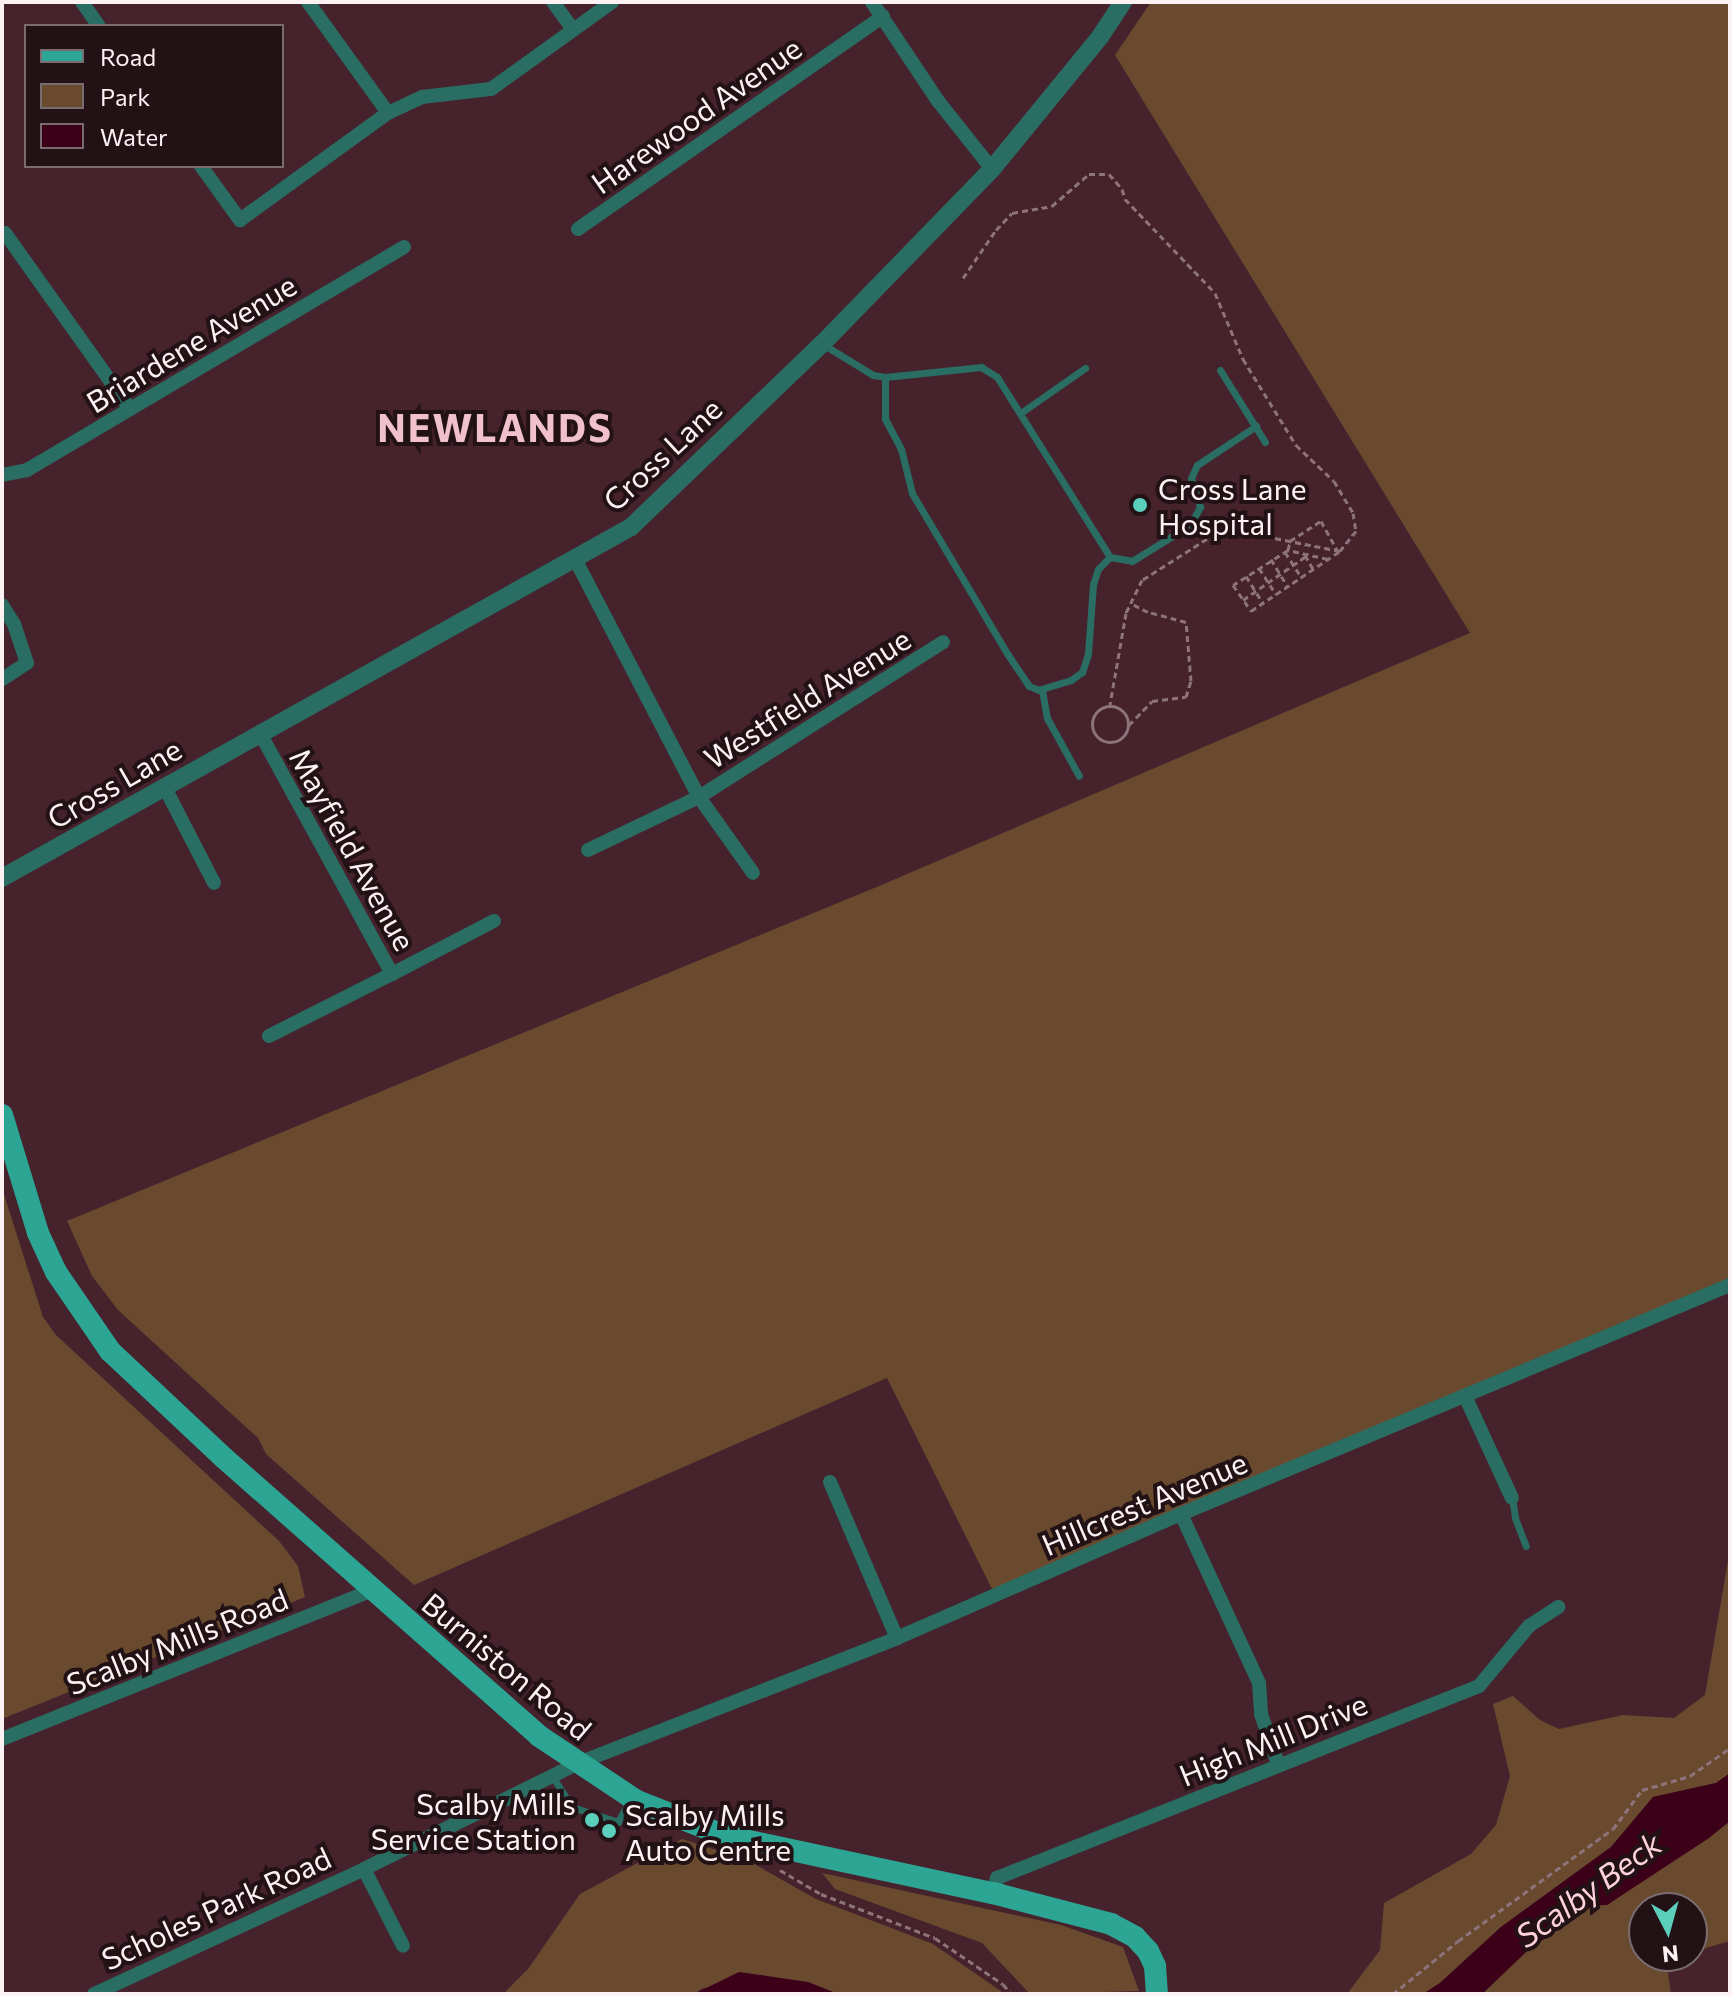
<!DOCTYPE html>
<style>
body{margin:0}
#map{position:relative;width:1732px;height:1996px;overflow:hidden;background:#46222d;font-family:Commissioner,sans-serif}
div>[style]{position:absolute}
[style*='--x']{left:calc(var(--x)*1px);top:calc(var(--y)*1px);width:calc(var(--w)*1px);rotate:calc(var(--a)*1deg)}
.green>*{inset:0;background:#694a2f}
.water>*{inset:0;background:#3c0019}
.path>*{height:3px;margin-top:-1.5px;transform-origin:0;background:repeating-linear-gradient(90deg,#8d737a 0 6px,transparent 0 10px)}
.path>.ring{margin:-1.5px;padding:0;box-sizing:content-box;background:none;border:3px solid #8d737a;border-radius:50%}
.service>*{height:7px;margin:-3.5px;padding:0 3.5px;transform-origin:3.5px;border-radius:3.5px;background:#296d63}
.minor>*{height:14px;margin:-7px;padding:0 7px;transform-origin:7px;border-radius:7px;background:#296d63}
.tertiary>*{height:18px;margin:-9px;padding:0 9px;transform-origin:9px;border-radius:9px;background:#296d63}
.primary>*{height:22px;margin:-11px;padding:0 11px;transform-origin:11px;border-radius:11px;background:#2ca594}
.dots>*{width:22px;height:22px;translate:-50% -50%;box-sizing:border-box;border:4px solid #221216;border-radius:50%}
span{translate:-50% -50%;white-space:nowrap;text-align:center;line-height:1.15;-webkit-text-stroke:8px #221216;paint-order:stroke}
.street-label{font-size:30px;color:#fcf2f4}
.poi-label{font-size:30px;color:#fcf2f4}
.left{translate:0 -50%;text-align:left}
.right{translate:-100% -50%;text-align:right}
.water-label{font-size:32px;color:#fcd1dc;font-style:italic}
.district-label{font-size:38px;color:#f0c0cc;font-weight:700;letter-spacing:2px}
.frame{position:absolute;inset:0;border:4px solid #fcf2f4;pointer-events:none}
.legend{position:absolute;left:24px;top:24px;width:260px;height:144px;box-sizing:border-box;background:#221216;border:2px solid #796c6f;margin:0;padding:10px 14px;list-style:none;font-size:24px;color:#fcf2f4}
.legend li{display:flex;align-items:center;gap:16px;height:40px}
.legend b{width:40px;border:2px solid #796c6f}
.north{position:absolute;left:1628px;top:1892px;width:80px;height:80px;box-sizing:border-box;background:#221216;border:2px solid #796c6f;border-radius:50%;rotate:174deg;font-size:22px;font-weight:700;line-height:32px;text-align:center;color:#fcf2f4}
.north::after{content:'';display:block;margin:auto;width:28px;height:36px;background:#5bcebc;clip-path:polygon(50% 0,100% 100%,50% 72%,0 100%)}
</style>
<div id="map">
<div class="green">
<i style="clip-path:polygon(1151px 2px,1730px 2px,1730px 1285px,995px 1595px,887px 1378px,414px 1585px,266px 1454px,258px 1438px,118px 1310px,92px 1276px,67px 1221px,879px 886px,1470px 633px,1115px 55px)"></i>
<i style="clip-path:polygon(2px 1188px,43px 1317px,56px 1335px,279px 1541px,298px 1566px,305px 1597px,2px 1719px)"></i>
<i style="clip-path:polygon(1730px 1549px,1730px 1773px,1716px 1783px,1653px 1797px,1611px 1847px,1501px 1927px,1440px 1983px,1423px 1994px,1347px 1994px,1380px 1950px,1384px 1903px,1471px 1854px,1496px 1825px,1510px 1776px,1493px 1704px,1513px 1696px,1540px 1720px,1559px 1729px,1623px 1715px,1674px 1718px,1705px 1695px)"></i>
<i style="clip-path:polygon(1730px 1821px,1730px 1941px,1692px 1952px,1692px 1908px,1644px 1908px,1644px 1956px,1676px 1956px,1666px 1959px,1671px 1994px,1482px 1994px,1528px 1950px,1592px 1906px,1607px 1905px)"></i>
<i style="clip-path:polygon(682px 1839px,747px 1860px,816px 1899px,933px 1944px,1005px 1994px,838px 1994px,808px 1982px,703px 1988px,694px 1994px,503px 1994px,528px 1969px,580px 1894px)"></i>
<i style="clip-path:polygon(822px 1873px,1061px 1925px,1123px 1947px,1139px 1991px,1030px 1994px,982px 1943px,835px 1889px)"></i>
</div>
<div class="water">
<i style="clip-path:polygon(1730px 1773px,1730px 1821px,1709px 1838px,1607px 1905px,1593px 1905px,1528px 1950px,1482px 1994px,1423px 1994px,1440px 1983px,1501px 1927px,1611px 1847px,1653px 1797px,1716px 1783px)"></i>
<i style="clip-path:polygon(739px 1972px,808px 1982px,838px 1994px,694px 1994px)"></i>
</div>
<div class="path">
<i style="--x:963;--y:278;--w:58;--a:-55.5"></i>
<i style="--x:996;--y:230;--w:23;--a:-47"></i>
<i style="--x:1012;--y:213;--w:41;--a:-9.9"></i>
<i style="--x:1052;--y:206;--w:49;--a:-40.9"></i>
<i style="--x:1089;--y:174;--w:20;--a:0"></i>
<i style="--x:1109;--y:174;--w:20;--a:49"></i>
<i style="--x:1122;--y:189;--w:10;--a:73"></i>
<i style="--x:1125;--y:199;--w:130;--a:46.2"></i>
<i style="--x:1215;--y:293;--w:72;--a:67"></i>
<i style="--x:1243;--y:359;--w:101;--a:58.4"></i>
<i style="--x:1296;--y:445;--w:52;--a:43.5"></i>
<i style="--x:1334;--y:481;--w:37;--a:59"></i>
<i style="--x:1353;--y:513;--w:18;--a:81"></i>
<i style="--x:1356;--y:531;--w:26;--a:129"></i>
<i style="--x:1340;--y:551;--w:118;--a:-168.8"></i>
<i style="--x:1224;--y:528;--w:97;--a:147.6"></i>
<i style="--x:1142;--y:580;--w:37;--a:116"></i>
<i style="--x:1126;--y:613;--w:93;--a:99.9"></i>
<i style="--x:1288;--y:550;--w:9;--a:-77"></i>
<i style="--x:1290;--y:541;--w:37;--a:-33"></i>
<i style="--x:1321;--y:521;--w:33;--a:61"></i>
<i style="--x:1285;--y:552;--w:30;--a:57"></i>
<i style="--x:1305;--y:555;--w:16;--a:60"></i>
<i style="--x:1271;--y:559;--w:33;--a:59"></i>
<i style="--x:1328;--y:559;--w:41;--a:-167.3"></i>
<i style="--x:1288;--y:550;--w:65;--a:147.5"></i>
<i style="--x:1233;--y:585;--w:32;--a:55"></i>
<i style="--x:1251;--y:611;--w:107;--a:-34"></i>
<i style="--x:1259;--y:568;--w:31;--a:57"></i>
<i style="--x:1246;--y:576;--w:32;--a:58"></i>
<i style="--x:1243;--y:600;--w:77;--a:-34.9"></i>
<i class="ring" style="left:1092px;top:706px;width:33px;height:33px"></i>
<i style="--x:1129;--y:725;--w:33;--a:-46"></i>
<i style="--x:1152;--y:701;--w:34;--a:-7"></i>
<i style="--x:1186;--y:697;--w:17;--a:-73"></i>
<i style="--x:1191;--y:681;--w:59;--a:-94.8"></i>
<i style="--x:1186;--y:622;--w:39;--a:-165"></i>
<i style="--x:1148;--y:612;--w:20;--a:-153"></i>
<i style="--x:780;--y:1870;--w:48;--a:30.3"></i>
<i style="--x:821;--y:1894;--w:122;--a:21.1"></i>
<i style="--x:935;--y:1938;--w:82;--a:34.1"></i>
<i style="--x:1003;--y:1984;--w:13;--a:51"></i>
<i style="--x:1393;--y:1994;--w:84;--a:-39.2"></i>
<i style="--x:1458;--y:1941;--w:191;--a:-35.9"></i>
<i style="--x:1613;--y:1829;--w:49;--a:-53.4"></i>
<i style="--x:1642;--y:1790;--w:50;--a:-16.3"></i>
<i style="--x:1690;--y:1776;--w:49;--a:-35"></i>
</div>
<div class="service">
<i style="--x:824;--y:345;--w:57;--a:31.5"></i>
<i style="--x:873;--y:375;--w:12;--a:9"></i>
<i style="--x:885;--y:377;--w:97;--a:-5.9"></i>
<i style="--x:981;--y:367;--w:19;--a:32"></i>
<i style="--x:997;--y:377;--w:213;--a:57.9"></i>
<i style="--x:1110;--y:557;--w:17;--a:135"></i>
<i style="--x:1098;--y:569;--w:16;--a:108"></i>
<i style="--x:1093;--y:584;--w:70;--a:94.1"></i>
<i style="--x:1088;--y:654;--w:19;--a:108"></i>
<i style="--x:1082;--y:672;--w:14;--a:144"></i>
<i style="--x:1071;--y:680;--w:34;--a:163"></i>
<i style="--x:1039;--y:690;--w:11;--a:-158"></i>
<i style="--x:1029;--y:686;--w:37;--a:-124"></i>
<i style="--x:1008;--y:655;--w:188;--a:-120.7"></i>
<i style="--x:912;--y:493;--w:45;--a:-104"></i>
<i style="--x:901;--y:449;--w:34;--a:-118"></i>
<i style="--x:885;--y:419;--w:42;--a:-90"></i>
<i style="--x:1220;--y:370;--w:85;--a:58"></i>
<i style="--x:1022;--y:412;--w:77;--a:-34.9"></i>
<i style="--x:1110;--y:557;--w:22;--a:10"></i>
<i style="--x:1132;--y:561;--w:68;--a:-31.8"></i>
<i style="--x:1190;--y:525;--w:21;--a:-61"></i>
<i style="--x:1200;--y:507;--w:30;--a:-107"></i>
<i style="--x:1191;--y:478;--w:14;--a:-65"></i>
<i style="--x:1197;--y:465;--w:71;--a:-33.5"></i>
<i style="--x:1042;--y:690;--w:28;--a:80"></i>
<i style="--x:1047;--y:718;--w:66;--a:61.1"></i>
<i style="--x:1512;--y:1498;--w:20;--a:81"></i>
<i style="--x:1515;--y:1518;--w:30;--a:69"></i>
<i style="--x:552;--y:1776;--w:37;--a:57"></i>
<i style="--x:572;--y:1807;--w:48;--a:18.1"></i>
<i style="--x:618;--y:1822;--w:26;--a:-62"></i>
</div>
<div class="minor">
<i style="--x:82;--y:2;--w:29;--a:55"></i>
<i style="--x:308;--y:2;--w:137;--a:54.2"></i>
<i style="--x:553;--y:2;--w:34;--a:54"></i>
<i style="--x:872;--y:2;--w:119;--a:56.3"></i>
<i style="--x:938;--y:101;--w:87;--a:51.5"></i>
<i style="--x:201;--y:166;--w:67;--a:54.2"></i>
<i style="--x:240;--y:220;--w:183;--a:-35.9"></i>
<i style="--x:388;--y:113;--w:38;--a:-25"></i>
<i style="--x:422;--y:97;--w:69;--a:-6.6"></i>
<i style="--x:491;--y:89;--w:149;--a:-35.7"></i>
<i style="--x:578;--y:229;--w:372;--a:-34.9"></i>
<i style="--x:5;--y:233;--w:216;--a:54.6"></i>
<i style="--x:2;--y:475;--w:25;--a:-11"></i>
<i style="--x:27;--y:470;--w:438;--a:-30.6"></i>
<i style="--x:575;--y:559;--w:268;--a:62.5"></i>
<i style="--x:699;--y:797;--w:93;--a:54.6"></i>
<i style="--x:2;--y:605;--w:22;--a:58"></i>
<i style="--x:14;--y:624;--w:41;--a:71.6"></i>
<i style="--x:27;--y:663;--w:30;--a:147"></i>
<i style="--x:260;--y:733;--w:275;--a:61.3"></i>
<i style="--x:392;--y:974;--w:115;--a:-27.5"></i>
<i style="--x:164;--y:786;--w:109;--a:62.7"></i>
<i style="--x:588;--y:850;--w:123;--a:-25.5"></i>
<i style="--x:699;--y:797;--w:289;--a:-32.4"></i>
<i style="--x:269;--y:1036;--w:138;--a:-26.8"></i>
<i style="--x:1465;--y:1396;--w:112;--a:65.3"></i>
<i style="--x:830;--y:1482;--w:170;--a:66.8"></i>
<i style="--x:1181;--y:1514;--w:186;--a:65.2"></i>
<i style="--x:1259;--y:1683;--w:31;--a:86"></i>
<i style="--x:1261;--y:1714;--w:53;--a:71.2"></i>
<i style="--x:2;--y:1739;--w:399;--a:-21.9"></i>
<i style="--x:364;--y:1869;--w:86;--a:63.1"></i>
<i style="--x:993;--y:1893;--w:16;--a:-75"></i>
<i style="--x:997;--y:1878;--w:519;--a:-21.72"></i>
<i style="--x:1479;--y:1686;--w:78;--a:-50.2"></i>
<i style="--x:1529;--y:1626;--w:35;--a:-33"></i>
<i style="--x:94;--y:1994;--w:298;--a:-24.8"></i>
<i style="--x:364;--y:1869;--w:237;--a:-26.3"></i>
<i style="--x:576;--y:1764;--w:345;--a:-21.4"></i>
<i style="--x:897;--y:1638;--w:310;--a:-23.6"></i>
<i style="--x:1181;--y:1514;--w:595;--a:-22.64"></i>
</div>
<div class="tertiary">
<i style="--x:2;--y:878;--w:720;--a:-29.16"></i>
<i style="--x:631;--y:527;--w:265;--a:-43.8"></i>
<i style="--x:822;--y:344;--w:244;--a:-45.8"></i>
<i style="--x:992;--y:169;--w:171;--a:-50.7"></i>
<i style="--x:1100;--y:37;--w:42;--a:-56.7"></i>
</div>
<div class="primary">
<i style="--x:2;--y:1115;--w:123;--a:73"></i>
<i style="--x:38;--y:1233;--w:43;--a:65.2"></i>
<i style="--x:56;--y:1272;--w:96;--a:55.6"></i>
<i style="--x:110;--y:1351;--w:156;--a:43.2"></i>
<i style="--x:224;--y:1458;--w:420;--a:41.4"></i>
<i style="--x:539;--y:1736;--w:118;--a:33.6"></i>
<i style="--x:637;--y:1801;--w:96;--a:21.5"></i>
<i style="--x:726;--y:1836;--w:273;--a:12.1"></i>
<i style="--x:993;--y:1893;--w:122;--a:14.7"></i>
<i style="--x:1111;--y:1924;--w:27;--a:28"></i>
<i style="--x:1135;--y:1937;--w:19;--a:47"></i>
<i style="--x:1148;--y:1951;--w:17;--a:65"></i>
<i style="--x:1155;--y:1966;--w:28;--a:86"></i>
</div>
<div class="dots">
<i style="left:1140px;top:505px;background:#5bcebc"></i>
<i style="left:592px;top:1820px;background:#5bcebc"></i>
<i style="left:609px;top:1831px;background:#5bcebc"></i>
</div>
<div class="street-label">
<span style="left:696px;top:115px;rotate:-35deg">Harewood Avenue</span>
<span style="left:191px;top:343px;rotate:-31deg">Briardene Avenue</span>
<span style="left:662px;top:454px;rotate:-43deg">Cross Lane</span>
<span style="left:807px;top:698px;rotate:-32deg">Westfield Avenue</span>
<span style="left:114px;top:783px;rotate:-30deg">Cross Lane</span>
<span style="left:353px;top:849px;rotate:61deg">Mayfield Avenue</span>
<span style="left:1144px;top:1503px;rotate:-23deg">Hillcrest Avenue</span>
<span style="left:177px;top:1641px;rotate:-22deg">Scalby Mills Road</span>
<span style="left:507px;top:1666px;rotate:40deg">Burniston Road</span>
<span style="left:1273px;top:1739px;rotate:-22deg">High Mill Drive</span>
<span style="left:216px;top:1908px;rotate:-25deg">Scholes Park Road</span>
</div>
<div class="poi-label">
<span class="left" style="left:1158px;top:505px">Cross Lane<br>Hospital</span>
<span class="right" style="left:576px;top:1820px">Scalby Mills<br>Service Station</span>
<span class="left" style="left:625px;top:1831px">Scalby Mills<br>Auto Centre</span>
</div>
<div class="water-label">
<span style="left:1588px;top:1889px;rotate:-36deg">Scalby Beck</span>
</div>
<div class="district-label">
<span style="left:495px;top:427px">NEWLANDS</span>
</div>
<div class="frame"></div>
<ul class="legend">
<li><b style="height:10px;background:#2ca594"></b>Road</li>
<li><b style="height:22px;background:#694a2f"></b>Park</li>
<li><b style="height:22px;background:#3c0019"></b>Water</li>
</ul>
<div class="north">N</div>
</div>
